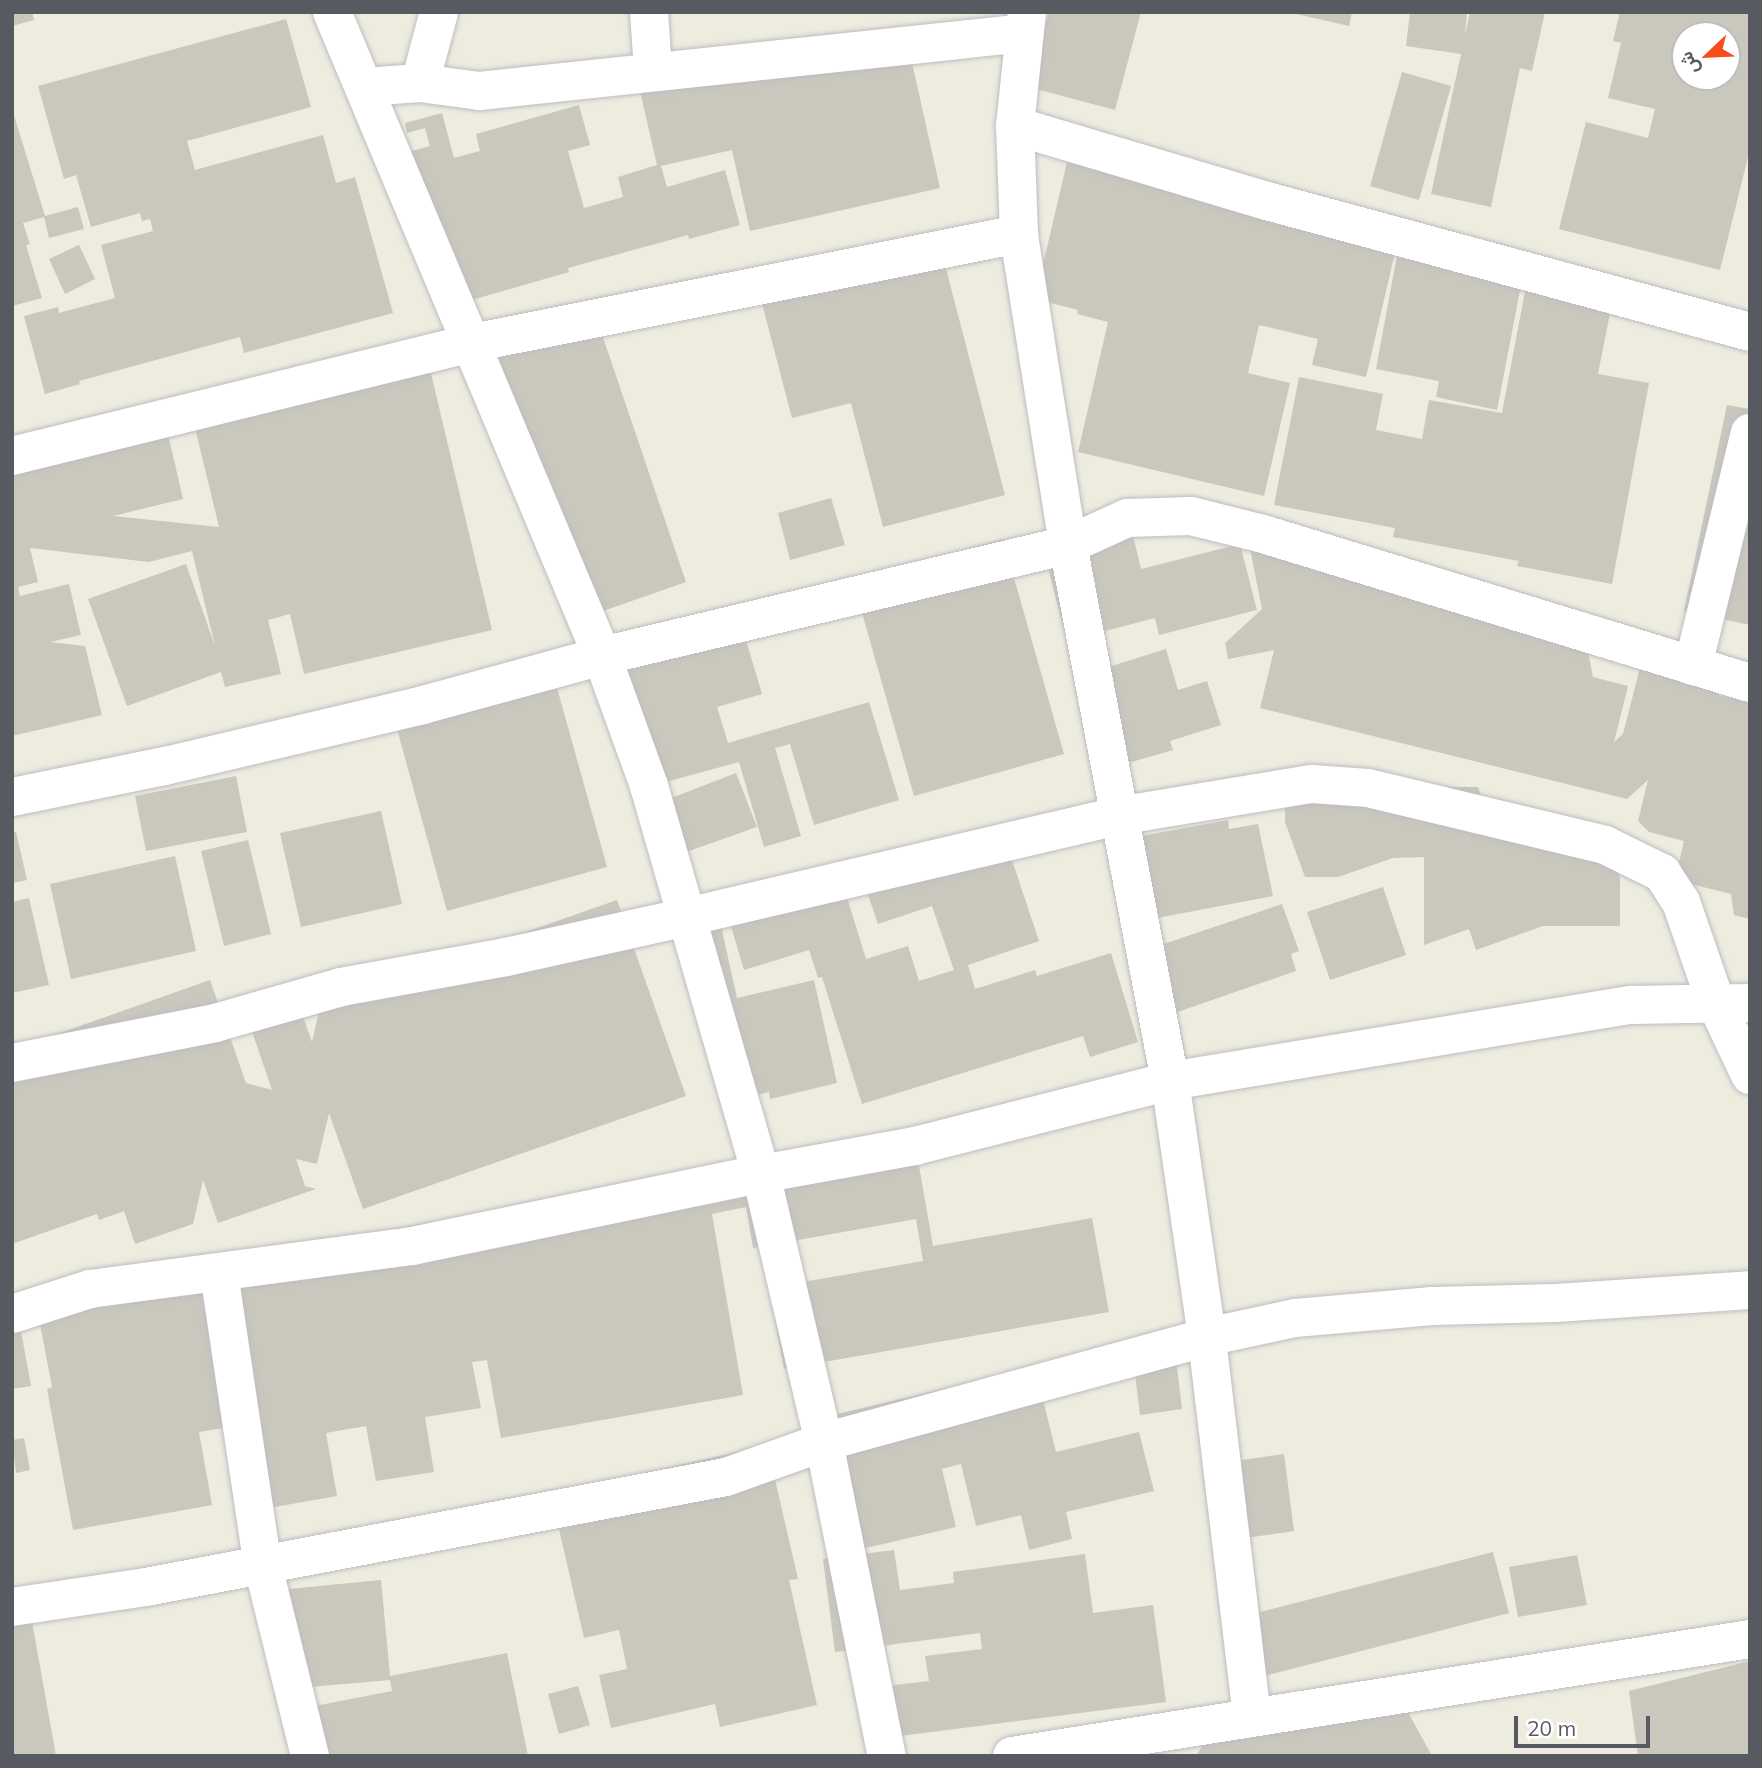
<!DOCTYPE html>
<meta charset="utf-8">
<style>
body{margin:0}
#map{position:relative;width:1762px;height:1768px;overflow:hidden;background:#edecde;font-family:Mulish,Vazirmatn,sans-serif}
div>[style]{position:absolute}
[style*='--x']{left:calc(var(--x)*1px);top:calc(var(--y)*1px);width:calc(var(--w)*1px);rotate:calc(var(--a)*1deg)}
.building>*{inset:0;background:#cac7bd}
.roads{filter:drop-shadow(0 0 2px #bcbdc4) drop-shadow(0 0 2px #bcbdc4)}
.street>*{height:38px;margin:-19px;padding:0 19px;transform-origin:19px;border-radius:19px;background:#fff}
span{translate:-50% -50%;white-space:nowrap;text-align:center;line-height:1.15;-webkit-text-stroke:5px #fff;paint-order:stroke}
.frame{position:absolute;inset:0;border:14px solid #585a61;pointer-events:none}
.north{position:absolute;left:1671px;top:21px;width:70px;height:70px;box-sizing:border-box;background:#fff;border:2px solid #bcbdc0;border-radius:50%;rotate:247deg;font-size:19px;font-weight:700;line-height:28px;text-align:center;color:#585a61}
.north::after{content:'';display:block;margin:auto;width:24px;height:32px;background:#f84c19;clip-path:polygon(50% 0,100% 100%,50% 72%,0 100%)}
.scale{position:absolute;left:1514px;top:1716px;width:136px;height:32px;box-sizing:border-box;border:4px solid #585a61;border-top:0;padding-left:9px;font-size:21px;line-height:24px;white-space:nowrap;color:#585a61;-webkit-text-stroke:5px #fff;paint-order:stroke}
</style>
<div id="map">
<div class="building">
<i style="clip-path:polygon(12px 12px,32px 12px,34px 20px,12px 26px)"></i>
<i style="clip-path:polygon(1049px 12px,1141px 12px,1115px 110px,1029px 87px)"></i>
<i style="clip-path:polygon(1288px 12px,1352px 12px,1349px 26px)"></i>
<i style="clip-path:polygon(1410px 12px,1467px 12px,1465px 35px,1470px 12px,1545px 12px,1532px 71px,1520px 68px,1491px 207px,1431px 194px,1461px 54px,1406px 46px)"></i>
<i style="clip-path:polygon(evenodd,1620px 12px,1750px 12px,1750px 149px,1720px 270px,1559px 229px,1586px 122px,1648px 138px,1655px 109px,1608px 98px,1621px 43px,1613px 41px,1620px 12px,1685px 35px,1727px 35px,1727px 77px,1685px 77px,1685px 35px)"></i>
<i style="clip-path:polygon(286px 19px,311px 107px,187px 141px,195px 170px,323px 135px,336px 183px,355px 177px,393px 313px,244px 353px,240px 337px,79px 381px,80px 384px,45px 394px,24px 316px,58px 307px,59px 313px,115px 298px,101px 245px,153px 231px,150px 219px,142px 221px,140px 213px,91px 227px,76px 175px,64px 179px,38px 86px)"></i>
<i style="clip-path:polygon(904px 27px,940px 188px,750px 231px,732px 150px,661px 166px,667px 187px,725px 170px,740px 225px,689px 239px,688px 235px,568px 268px,569px 272px,451px 306px,408px 152px,430px 146px,425px 128px,407px 133px,405px 123px,442px 113px,454px 158px,480px 151px,476px 134px,579px 105px,590px 145px,568px 151px,584px 208px,623px 197px,618px 177px,657px 165px,639px 87px)"></i>
<i style="clip-path:polygon(1402px 72px,1451px 86px,1419px 200px,1370px 186px)"></i>
<i style="clip-path:polygon(12px 109px,45px 216px,78px 207px,84px 229px,49px 238px,44px 217px,23px 223px,30px 244px,26px 245px,42px 298px,12px 306px)"></i>
<i style="clip-path:polygon(1067px 162px,1398px 240px,1366px 377px,1312px 365px,1318px 339px,1259px 325px,1248px 373px,1290px 383px,1264px 496px,1078px 452px,1108px 322px,1077px 314px,1078px 310px,1035px 299px)"></i>
<i style="clip-path:polygon(938px 238px,1005px 495px,883px 527px,851px 403px,792px 418px,754px 273px)"></i>
<i style="clip-path:polygon(79px 245px,95px 279px,65px 294px,49px 259px)"></i>
<i style="clip-path:polygon(1398px 250px,1523px 275px,1497px 410px,1436px 397px,1439px 381px,1376px 369px)"></i>
<i style="clip-path:polygon(1526px 286px,1612px 303px,1598px 374px,1649px 383px,1612px 584px,1517px 566px,1519px 561px,1393px 537px,1395px 528px,1274px 505px,1299px 377px,1383px 394px,1376px 430px,1422px 439px,1429px 400px,1502px 413px)"></i>
<i style="clip-path:polygon(591px 302px,686px 582px,586px 617px,491px 335px)"></i>
<i style="clip-path:polygon(424px 344px,492px 630px,304px 674px,290px 614px,268px 620px,281px 674px,225px 687px,221px 672px,127px 706px,88px 599px,186px 564px,215px 646px,192px 551px,149px 562px,30px 548px,38px 582px,18px 587px,20px 596px,69px 584px,81px 635px,50px 642px,85px 646px,102px 715px,12px 736px,12px 443px,162px 408px,183px 499px,113px 516px,219px 527px,189px 403px)"></i>
<i style="clip-path:polygon(1727px 405px,1750px 409px,1750px 625px,1684px 611px)"></i>
<i style="clip-path:polygon(831px 498px,845px 545px,790px 560px,778px 513px)"></i>
<i style="clip-path:polygon(1131px 527px,1141px 569px,1240px 544px,1257px 610px,1159px 635px,1155px 618px,1067px 641px,1043px 549px)"></i>
<i style="clip-path:polygon(1003px 539px,1064px 754px,914px 796px,853px 581px)"></i>
<i style="clip-path:polygon(1250px 549px,1584px 632px,1593px 677px,1628px 686px,1614px 742px,1623px 734px,1643px 656px,1735px 679px,1718px 695px,1750px 703px,1750px 919px,1734px 915px,1731px 894px,1675px 880px,1684px 841px,1649px 832px,1638px 821px,1648px 780px,1627px 799px,1260px 708px,1274px 650px,1228px 659px,1225px 643px,1262px 609px)"></i>
<i style="clip-path:polygon(742px 627px,762px 694px,717px 707px,728px 743px,869px 702px,899px 800px,814px 825px,790px 744px,775px 748px,801px 836px,764px 847px,739px 762px,651px 786px,609px 667px)"></i>
<i style="clip-path:polygon(1166px 649px,1178px 690px,1207px 681px,1221px 725px,1170px 741px,1173px 750px,1111px 768px,1083px 675px)"></i>
<i style="clip-path:polygon(547px 652px,607px 867px,447px 911px,388px 696px)"></i>
<i style="clip-path:polygon(736px 773px,757px 827px,672px 857px,656px 804px)"></i>
<i style="clip-path:polygon(236px 776px,247px 832px,146px 851px,135px 796px)"></i>
<i style="clip-path:polygon(1285px 787px,1478px 787px,1495px 834px,1605px 834px,1620px 878px,1620px 926px,1543px 926px,1476px 950px,1469px 929px,1424px 945px,1424px 857px,1393px 858px,1338px 877px,1305px 877px,1285px 822px)"></i>
<i style="clip-path:polygon(381px 811px,402px 904px,301px 927px,280px 833px)"></i>
<i style="clip-path:polygon(1228px 820px,1229px 829px,1258px 824px,1273px 896px,1136px 922px,1120px 840px)"></i>
<i style="clip-path:polygon(1000px 824px,1039px 941px,968px 965px,975px 989px,1035px 970px,1037px 976px,1111px 953px,1138px 1042px,1090px 1057px,1083px 1036px,862px 1104px,822px 977px,818px 978px,809px 950px,744px 970px,723px 900px,837px 865px,866px 959px,908px 946px,919px 981px,954px 970px,932px 906px,878px 924px,860px 872px)"></i>
<i style="clip-path:polygon(12px 832px,16px 832px,27px 880px,12px 883px)"></i>
<i style="clip-path:polygon(248px 840px,271px 934px,224px 946px,201px 851px)"></i>
<i style="clip-path:polygon(175px 856px,196px 951px,71px 979px,50px 884px)"></i>
<i style="clip-path:polygon(1383px 887px,1406px 955px,1330px 980px,1307px 912px)"></i>
<i style="clip-path:polygon(29px 898px,49px 985px,12px 993px,12px 902px)"></i>
<i style="clip-path:polygon(617px 900px,686px 1096px,363px 1209px,329px 1113px,317px 1164px,296px 1159px,305px 1186px,316px 1189px,218px 1223px,203px 1180px,193px 1224px,135px 1244px,124px 1211px,99px 1220px,97px 1214px,12px 1244px,12px 1050px,210px 980px,246px 1083px,272px 1090px,245px 1011px,295px 994px,312px 1042px,322px 998px,361px 990px)"></i>
<i style="clip-path:polygon(1282px 904px,1299px 951px,1291px 954px,1296px 971px,1163px 1017px,1140px 952px)"></i>
<i style="clip-path:polygon(720px 921px,737px 998px,814px 980px,837px 1083px,770px 1099px,769px 1092px,726px 1102px,686px 928px)"></i>
<i style="clip-path:polygon(914px 1137px,933px 1246px,1092px 1218px,1109px 1312px,784px 1369px,769px 1288px,923px 1261px,916px 1219px,753px 1248px,746px 1207px,712px 1214px,743px 1395px,501px 1438px,487px 1360px,472px 1362px,481px 1408px,425px 1417px,434px 1472px,376px 1481px,366px 1426px,326px 1433px,337px 1496px,269px 1508px,223px 1428px,199px 1432px,212px 1505px,73px 1530px,47px 1389px,52px 1387px,34px 1292px)"></i>
<i style="clip-path:polygon(16px 1304px,31px 1386px,12px 1389px,12px 1305px)"></i>
<i style="clip-path:polygon(1176px 1359px,1182px 1409px,1140px 1415px,1134px 1365px)"></i>
<i style="clip-path:polygon(1035px 1367px,1056px 1452px,1139px 1432px,1154px 1491px,1066px 1512px,1072px 1539px,1029px 1550px,1021px 1515px,976px 1526px,961px 1464px,942px 1469px,956px 1527px,836px 1555px,804px 1422px)"></i>
<i style="clip-path:polygon(24px 1438px,30px 1470px,16px 1473px,12px 1440px)"></i>
<i style="clip-path:polygon(767px 1445px,798px 1579px,789px 1580px,817px 1705px,720px 1727px,715px 1704px,611px 1728px,599px 1675px,627px 1669px,619px 1630px,584px 1638px,551px 1494px)"></i>
<i style="clip-path:polygon(1284px 1454px,1294px 1531px,1217px 1542px,1206px 1465px)"></i>
<i style="clip-path:polygon(894px 1550px,900px 1590px,954px 1583px,953px 1572px,1085px 1554px,1093px 1613px,1153px 1605px,1166px 1702px,876px 1739px,870px 1688px,929px 1681px,925px 1656px,982px 1649px,980px 1633px,835px 1652px,823px 1559px)"></i>
<i style="clip-path:polygon(1493px 1552px,1509px 1613px,1237px 1683px,1221px 1622px)"></i>
<i style="clip-path:polygon(1577px 1555px,1587px 1605px,1518px 1617px,1509px 1567px)"></i>
<i style="clip-path:polygon(381px 1580px,390px 1676px,507px 1653px,528px 1756px,298px 1756px,289px 1711px,392px 1691px,390px 1680px,287px 1689px,278px 1590px)"></i>
<i style="clip-path:polygon(31px 1616px,56px 1756px,12px 1756px,12px 1620px)"></i>
<i style="clip-path:polygon(1750px 1661px,1750px 1756px,1638px 1756px,1629px 1691px)"></i>
<i style="clip-path:polygon(578px 1686px,590px 1725px,559px 1734px,548px 1694px)"></i>
<i style="clip-path:polygon(1403px 1703px,1432px 1756px,1196px 1756px,1212px 1730px)"></i>
</div>
<div class="roads">
<div class="street">
<i style="--x:332;--y:12;--w:698;--a:67.25"></i>
<i style="--x:602;--y:656;--w:138;--a:70.1"></i>
<i style="--x:649;--y:786;--w:404;--a:73.9"></i>
<i style="--x:761;--y:1174;--w:275;--a:76.8"></i>
<i style="--x:824;--y:1442;--w:320;--a:78.7"></i>
<i style="--x:649;--y:12;--w:58;--a:86.1"></i>
<i style="--x:420;--y:83;--w:73;--a:-75"></i>
<i style="--x:364;--y:87;--w:56;--a:-4.1"></i>
<i style="--x:420;--y:83;--w:60;--a:7.7"></i>
<i style="--x:479;--y:91;--w:548;--a:-6.07"></i>
<i style="--x:1015;--y:126;--w:263;--a:16.6"></i>
<i style="--x:1267;--y:201;--w:500;--a:15.17"></i>
<i style="--x:12;--y:456;--w:474;--a:-13.8"></i>
<i style="--x:472;--y:343;--w:558;--a:-11.27"></i>
<i style="--x:1693;--y:666;--w:240;--a:-76.3"></i>
<i style="--x:12;--y:797;--w:156;--a:-11.5"></i>
<i style="--x:165;--y:766;--w:265;--a:-13.3"></i>
<i style="--x:423;--y:705;--w:186;--a:-15.3"></i>
<i style="--x:602;--y:656;--w:479;--a:-13.4"></i>
<i style="--x:1068;--y:545;--w:65;--a:-24.6"></i>
<i style="--x:1127;--y:518;--w:64;--a:-1.8"></i>
<i style="--x:1191;--y:516;--w:74;--a:14"></i>
<i style="--x:1263;--y:534;--w:509;--a:17.01"></i>
<i style="--x:12;--y:1063;--w:207;--a:-11.1"></i>
<i style="--x:215;--y:1023;--w:131;--a:-15.9"></i>
<i style="--x:341;--y:987;--w:168;--a:-10.3"></i>
<i style="--x:506;--y:957;--w:185;--a:-12.5"></i>
<i style="--x:687;--y:917;--w:443;--a:-13.2"></i>
<i style="--x:1118;--y:816;--w:197;--a:-9.4"></i>
<i style="--x:1312;--y:784;--w:56;--a:4.1"></i>
<i style="--x:1368;--y:788;--w:244;--a:13.5"></i>
<i style="--x:1605;--y:845;--w:64;--a:26.2"></i>
<i style="--x:1662;--y:873;--w:35;--a:57"></i>
<i style="--x:1681;--y:902;--w:107;--a:70.9"></i>
<i style="--x:1716;--y:1003;--w:80;--a:64.7"></i>
<i style="--x:219;--y:1273;--w:296;--a:81.5"></i>
<i style="--x:263;--y:1566;--w:196;--a:76.1"></i>
<i style="--x:12;--y:1314;--w:82;--a:-17.8"></i>
<i style="--x:90;--y:1289;--w:325;--a:-7.6"></i>
<i style="--x:412;--y:1246;--w:356;--a:-11.7"></i>
<i style="--x:761;--y:1174;--w:157;--a:-10.3"></i>
<i style="--x:915;--y:1146;--w:263;--a:-14.3"></i>
<i style="--x:1170;--y:1081;--w:467;--a:-9.4"></i>
<i style="--x:1631;--y:1005;--w:119;--a:-1"></i>
<i style="--x:12;--y:1607;--w:135;--a:-8.5"></i>
<i style="--x:146;--y:1587;--w:590;--a:-10.74"></i>
<i style="--x:726;--y:1477;--w:104;--a:-19.7"></i>
<i style="--x:824;--y:1442;--w:397;--a:-15.3"></i>
<i style="--x:1207;--y:1337;--w:259;--a:-98.2"></i>
<i style="--x:1170;--y:1081;--w:546;--a:-100.77"></i>
<i style="--x:1068;--y:545;--w:315;--a:-99"></i>
<i style="--x:1019;--y:234;--w:108;--a:-92.1"></i>
<i style="--x:1015;--y:126;--w:115;--a:-84"></i>
<i style="--x:1252;--y:1717;--w:383;--a:-96.8"></i>
<i style="--x:1207;--y:1337;--w:90;--a:-12.2"></i>
<i style="--x:1295;--y:1318;--w:138;--a:-5"></i>
<i style="--x:1432;--y:1306;--w:124;--a:-1.4"></i>
<i style="--x:1556;--y:1303;--w:194;--a:-3.8"></i>
<i style="--x:1012;--y:1756;--w:747;--a:-9.01"></i>
</div>
</div>
<div class="frame"></div>
<div class="north">ش</div>
<div class="scale">20 m</div>
</div>
